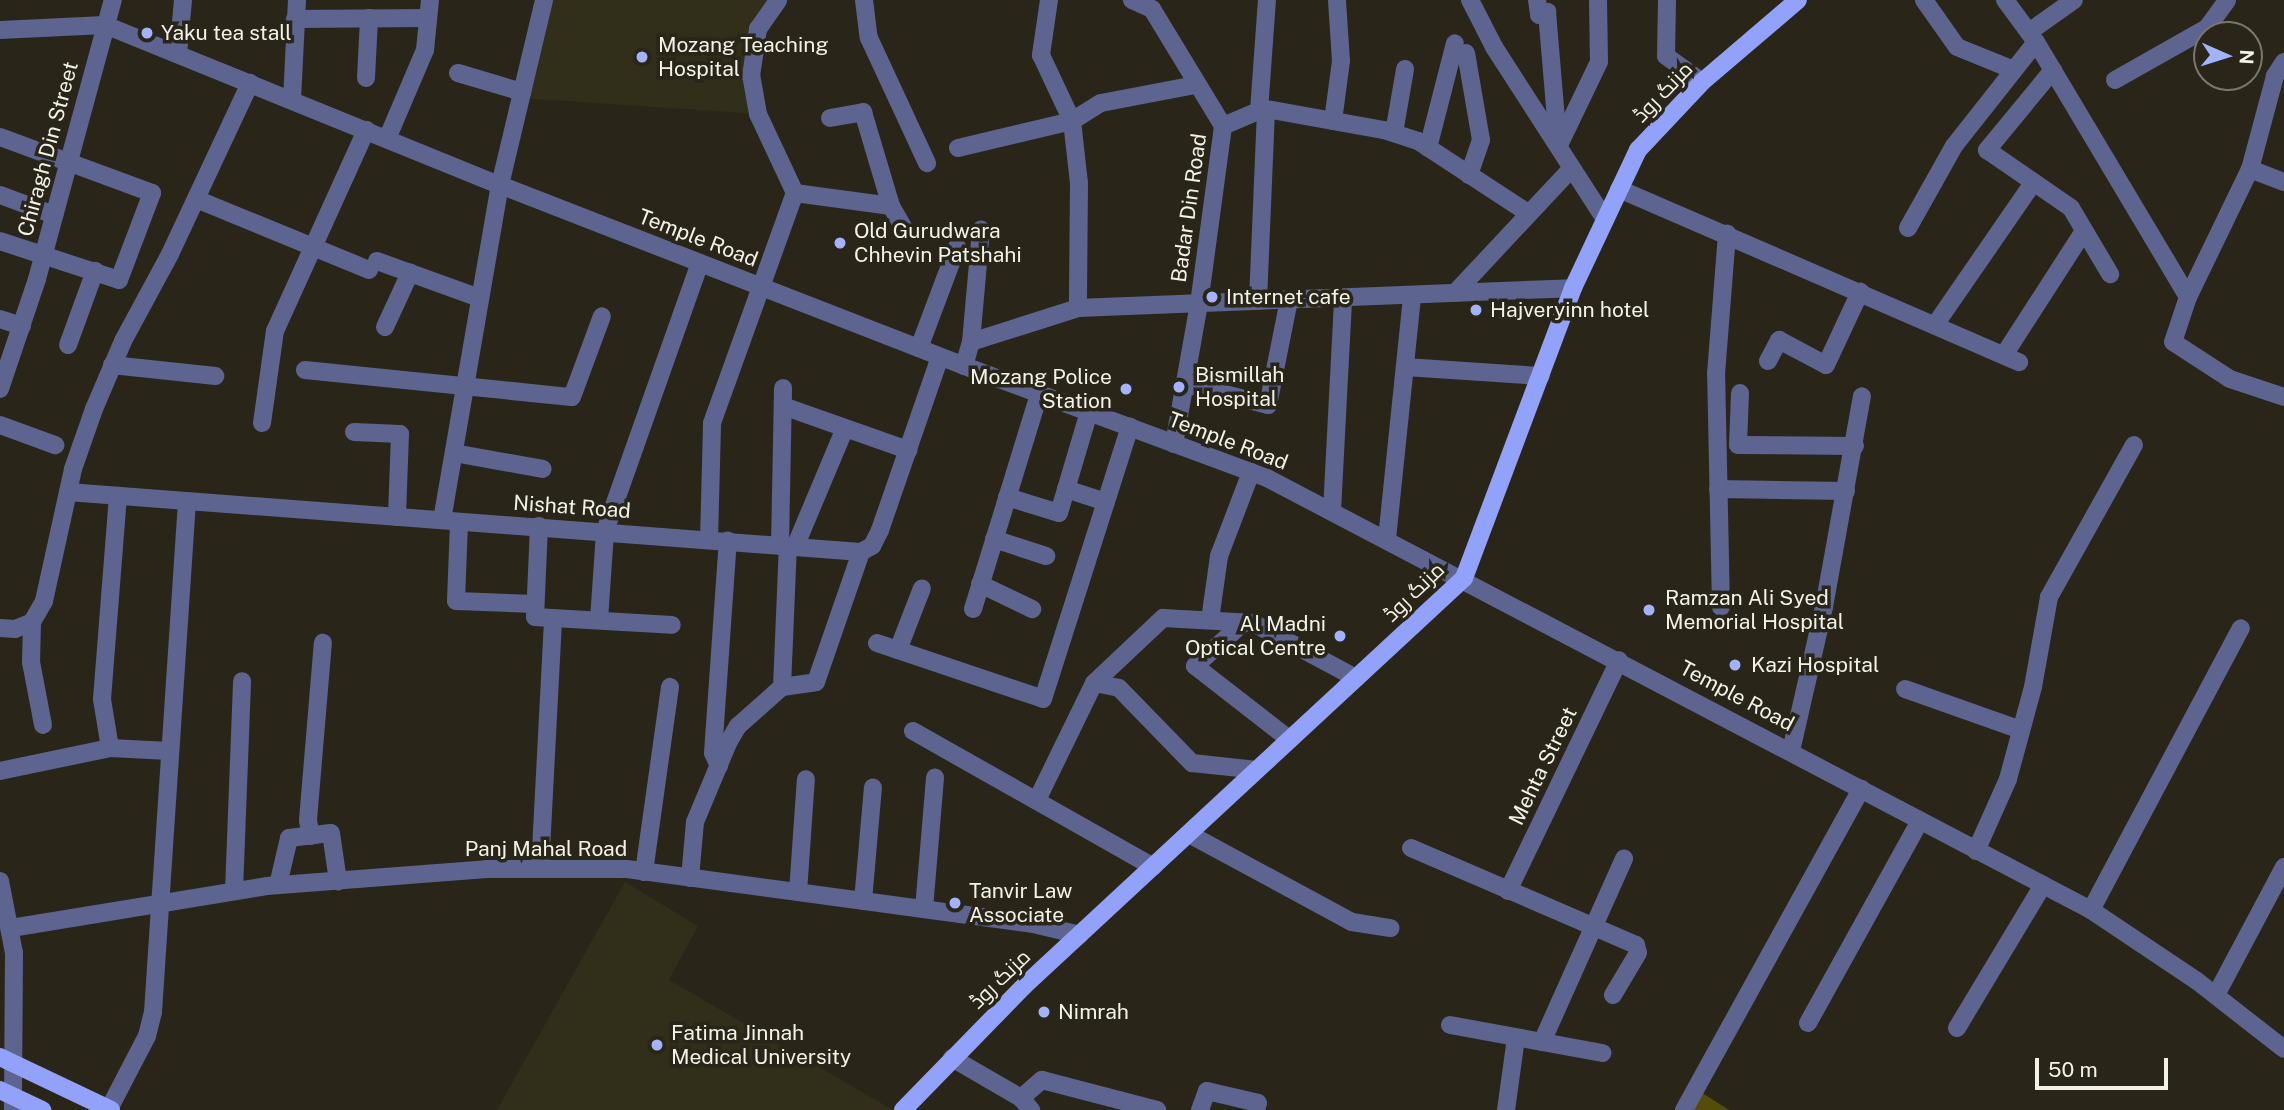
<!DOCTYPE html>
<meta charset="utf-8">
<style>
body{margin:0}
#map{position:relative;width:2284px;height:1110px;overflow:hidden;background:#292619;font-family:"Public Sans",Cairo,sans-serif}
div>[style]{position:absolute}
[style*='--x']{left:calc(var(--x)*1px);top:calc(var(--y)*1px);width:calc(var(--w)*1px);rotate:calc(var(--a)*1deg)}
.built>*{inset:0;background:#312e1a}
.green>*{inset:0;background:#564c09}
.minor>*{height:18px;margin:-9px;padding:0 9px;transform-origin:9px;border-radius:9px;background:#5c648f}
.major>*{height:18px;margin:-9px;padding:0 9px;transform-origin:9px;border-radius:9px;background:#92a1f9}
.dots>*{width:19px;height:19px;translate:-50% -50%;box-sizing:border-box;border:4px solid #292619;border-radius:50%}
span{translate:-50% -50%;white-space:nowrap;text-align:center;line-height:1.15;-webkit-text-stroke:7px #292619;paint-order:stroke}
.poi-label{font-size:21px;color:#f3f2e9}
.left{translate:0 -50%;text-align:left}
.right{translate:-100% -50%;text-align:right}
.street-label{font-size:21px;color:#f3f2e9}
.north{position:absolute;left:2193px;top:21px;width:70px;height:70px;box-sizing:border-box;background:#292619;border:2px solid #7a786c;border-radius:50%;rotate:93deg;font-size:19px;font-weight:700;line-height:28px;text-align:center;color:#f3f2e9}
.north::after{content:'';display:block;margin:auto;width:24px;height:32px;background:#a3b2fd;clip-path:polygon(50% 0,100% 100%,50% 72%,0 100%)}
.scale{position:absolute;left:2035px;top:1058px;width:133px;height:32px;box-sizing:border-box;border:4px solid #f3f2e9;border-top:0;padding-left:9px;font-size:21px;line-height:24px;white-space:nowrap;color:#f3f2e9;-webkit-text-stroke:5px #292619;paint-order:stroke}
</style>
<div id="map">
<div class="built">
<i style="clip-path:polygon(544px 0,778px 0,758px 29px,758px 114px,521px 98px)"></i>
<i style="clip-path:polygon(625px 882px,698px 926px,669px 980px,893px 1110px,497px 1110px)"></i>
</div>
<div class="green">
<i style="clip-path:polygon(1696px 1089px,1729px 1110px,1685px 1110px)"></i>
</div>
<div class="minor">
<i style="--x:864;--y:0;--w:38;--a:83"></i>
<i style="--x:869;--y:38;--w:138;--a:65.1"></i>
<i style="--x:1049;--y:0;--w:56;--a:98.3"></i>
<i style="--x:1041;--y:55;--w:73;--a:64.8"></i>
<i style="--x:1072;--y:121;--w:62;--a:83.6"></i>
<i style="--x:1079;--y:183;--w:125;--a:90.5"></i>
<i style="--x:1132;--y:0;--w:22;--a:24"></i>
<i style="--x:1152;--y:9;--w:137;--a:58.7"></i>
<i style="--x:1470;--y:0;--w:53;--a:62.9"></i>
<i style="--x:1494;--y:47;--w:203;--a:57.2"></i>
<i style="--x:1537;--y:0;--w:15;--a:82"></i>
<i style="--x:1539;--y:15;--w:9;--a:-21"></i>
<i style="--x:1547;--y:12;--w:131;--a:85.2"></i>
<i style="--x:1667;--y:0;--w:56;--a:91"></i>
<i style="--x:1666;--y:56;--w:44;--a:35.8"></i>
<i style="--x:1924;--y:0;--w:57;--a:54.9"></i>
<i style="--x:1957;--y:47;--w:61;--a:22"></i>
<i style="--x:2005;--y:0;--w:52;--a:53.6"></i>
<i style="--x:2036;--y:42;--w:297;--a:59.2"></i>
<i style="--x:295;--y:19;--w:133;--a:-0.4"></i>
<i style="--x:0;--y:30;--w:105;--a:-2.7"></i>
<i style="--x:105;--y:25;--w:426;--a:22.1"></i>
<i style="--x:500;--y:185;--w:510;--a:21.28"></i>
<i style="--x:975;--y:370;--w:311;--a:20.3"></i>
<i style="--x:1267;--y:478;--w:930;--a:27.67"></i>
<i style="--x:2091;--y:910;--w:128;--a:33.8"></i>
<i style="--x:2197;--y:981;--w:110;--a:38"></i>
<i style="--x:2029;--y:32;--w:55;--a:-35.4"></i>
<i style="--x:1466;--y:53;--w:88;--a:80.2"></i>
<i style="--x:1481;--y:140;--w:37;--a:109"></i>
<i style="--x:178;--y:54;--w:54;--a:-84.7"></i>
<i style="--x:2284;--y:62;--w:17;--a:123"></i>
<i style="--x:2275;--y:76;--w:96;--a:105"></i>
<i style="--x:2250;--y:169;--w:142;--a:115.8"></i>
<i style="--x:2188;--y:297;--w:47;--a:108.4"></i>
<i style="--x:2173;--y:342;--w:68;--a:33"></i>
<i style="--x:2230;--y:379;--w:57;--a:18.4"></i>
<i style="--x:2053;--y:70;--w:104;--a:129.5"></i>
<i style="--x:1987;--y:150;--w:102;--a:34.6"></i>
<i style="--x:2071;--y:208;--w:77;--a:59.4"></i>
<i style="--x:458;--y:73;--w:67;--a:16.5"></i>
<i style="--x:366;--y:78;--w:60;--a:-87.1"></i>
<i style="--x:2115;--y:80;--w:106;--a:-29.5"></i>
<i style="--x:2207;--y:28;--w:34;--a:-54"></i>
<i style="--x:292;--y:99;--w:99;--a:-87.1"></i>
<i style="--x:830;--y:118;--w:34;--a:-10"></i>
<i style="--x:863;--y:112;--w:98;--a:73.4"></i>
<i style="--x:1333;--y:121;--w:61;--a:-82.4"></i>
<i style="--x:1341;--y:61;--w:61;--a:-93.8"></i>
<i style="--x:1394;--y:133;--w:65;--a:-80.2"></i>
<i style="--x:0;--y:137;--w:162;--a:20.2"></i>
<i style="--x:152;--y:193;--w:93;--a:110.8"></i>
<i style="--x:119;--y:280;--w:125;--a:-161.9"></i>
<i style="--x:387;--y:139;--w:97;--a:-66.9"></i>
<i style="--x:425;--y:50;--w:50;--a:-84.3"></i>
<i style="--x:1559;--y:145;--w:92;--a:-64.3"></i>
<i style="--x:1599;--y:62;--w:62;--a:-90.9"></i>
<i style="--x:958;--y:148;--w:117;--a:-13.3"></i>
<i style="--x:1072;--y:121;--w:34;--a:-32"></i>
<i style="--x:1101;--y:103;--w:96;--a:-10.8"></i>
<i style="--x:1428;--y:148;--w:108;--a:-75.6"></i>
<i style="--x:2250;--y:169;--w:36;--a:21"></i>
<i style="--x:1619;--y:189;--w:436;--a:23.4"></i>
<i style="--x:795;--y:193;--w:97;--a:7.7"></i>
<i style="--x:891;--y:206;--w:28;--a:60"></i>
<i style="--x:0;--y:195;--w:58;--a:20.3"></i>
<i style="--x:196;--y:199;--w:187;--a:22.3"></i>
<i style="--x:1908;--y:228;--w:94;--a:-60.7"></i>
<i style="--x:1954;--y:146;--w:132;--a:-51.7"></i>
<i style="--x:377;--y:261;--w:109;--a:19.8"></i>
<i style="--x:1455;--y:293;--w:168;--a:-46.9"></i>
<i style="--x:1258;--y:301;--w:192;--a:-87.6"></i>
<i style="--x:1266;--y:109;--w:120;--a:10.1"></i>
<i style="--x:1384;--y:130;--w:36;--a:18"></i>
<i style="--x:1418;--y:141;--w:131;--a:33.2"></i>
<i style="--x:0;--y:319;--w:23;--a:18"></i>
<i style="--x:1935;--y:325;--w:173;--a:-55.4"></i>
<i style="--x:385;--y:327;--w:60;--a:-65.2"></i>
<i style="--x:971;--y:342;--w:113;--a:-84.9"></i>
<i style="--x:68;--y:345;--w:79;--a:-70"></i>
<i style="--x:919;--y:348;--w:108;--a:-69.4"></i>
<i style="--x:2004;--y:355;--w:144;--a:-57.2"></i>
<i style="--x:1768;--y:361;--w:24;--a:-62"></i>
<i style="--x:1779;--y:340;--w:53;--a:28"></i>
<i style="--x:1826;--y:365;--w:81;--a:-65"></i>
<i style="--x:112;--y:365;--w:104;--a:6.1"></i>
<i style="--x:964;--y:366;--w:25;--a:-74"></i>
<i style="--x:971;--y:342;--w:112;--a:-17.6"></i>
<i style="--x:1078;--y:308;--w:495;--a:-2.3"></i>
<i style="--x:1405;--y:367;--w:136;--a:3.8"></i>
<i style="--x:305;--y:370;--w:268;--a:5.8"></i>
<i style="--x:572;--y:397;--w:86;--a:-69.7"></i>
<i style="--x:1185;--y:384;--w:86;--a:14.2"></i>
<i style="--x:1268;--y:405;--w:107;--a:-78.7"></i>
<i style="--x:0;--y:389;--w:116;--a:-71.4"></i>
<i style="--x:37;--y:279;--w:289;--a:-74.8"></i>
<i style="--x:1740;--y:393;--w:52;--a:92.2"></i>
<i style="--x:1738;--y:445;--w:117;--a:0.5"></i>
<i style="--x:783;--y:406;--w:133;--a:19.4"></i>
<i style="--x:262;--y:423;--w:93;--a:-82"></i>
<i style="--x:275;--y:331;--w:221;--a:-65.6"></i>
<i style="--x:0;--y:425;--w:59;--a:20"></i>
<i style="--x:354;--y:432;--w:46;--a:2.5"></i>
<i style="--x:400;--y:434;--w:83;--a:92.1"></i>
<i style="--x:1174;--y:444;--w:142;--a:-79.9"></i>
<i style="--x:1199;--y:304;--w:180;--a:-82.3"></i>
<i style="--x:1223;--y:126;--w:39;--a:-23"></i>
<i style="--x:1259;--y:111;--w:111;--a:-85.9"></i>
<i style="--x:454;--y:453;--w:90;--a:10.2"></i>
<i style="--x:1066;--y:489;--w:42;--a:18"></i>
<i style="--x:1718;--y:489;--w:128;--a:0.9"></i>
<i style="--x:68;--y:492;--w:795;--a:4.33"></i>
<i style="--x:861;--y:552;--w:13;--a:-29"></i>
<i style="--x:872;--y:546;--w:18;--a:-63"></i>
<i style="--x:880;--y:530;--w:183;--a:-70.9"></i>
<i style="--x:1007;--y:497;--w:54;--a:17.1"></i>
<i style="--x:1059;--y:513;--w:105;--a:-73.5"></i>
<i style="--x:1332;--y:511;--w:213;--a:-87"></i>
<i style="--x:442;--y:520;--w:340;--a:-80.2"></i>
<i style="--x:500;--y:185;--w:190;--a:-76.6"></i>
<i style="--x:459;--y:523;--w:78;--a:92.2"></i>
<i style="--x:456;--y:601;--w:79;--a:2.2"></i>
<i style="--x:539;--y:526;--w:91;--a:92.5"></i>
<i style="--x:535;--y:617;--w:137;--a:3.3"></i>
<i style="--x:994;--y:539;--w:55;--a:18.1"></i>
<i style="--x:1387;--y:539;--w:245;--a:-84.1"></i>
<i style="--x:709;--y:540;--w:117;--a:-88.5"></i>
<i style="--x:712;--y:423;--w:245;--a:-70.2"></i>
<i style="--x:795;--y:193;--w:87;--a:-115.1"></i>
<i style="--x:758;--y:114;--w:39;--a:-100"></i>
<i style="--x:751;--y:76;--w:48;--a:-81.5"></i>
<i style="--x:758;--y:29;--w:35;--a:-55"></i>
<i style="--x:780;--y:546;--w:158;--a:-88.9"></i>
<i style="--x:795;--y:547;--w:129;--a:-67.2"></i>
<i style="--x:980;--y:584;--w:58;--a:25.7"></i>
<i style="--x:1721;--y:607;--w:233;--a:-91.2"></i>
<i style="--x:1716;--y:374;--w:141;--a:-85.5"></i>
<i style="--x:973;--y:609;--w:225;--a:-72.9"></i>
<i style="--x:599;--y:620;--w:89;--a:-86.1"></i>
<i style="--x:605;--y:531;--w:284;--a:-70.5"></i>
<i style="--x:1210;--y:620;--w:65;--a:-82"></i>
<i style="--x:1219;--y:556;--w:90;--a:-69.1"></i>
<i style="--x:32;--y:622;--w:40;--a:91.4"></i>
<i style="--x:31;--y:662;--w:64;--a:79.2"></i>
<i style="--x:1244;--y:622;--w:66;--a:138.1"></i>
<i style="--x:1195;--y:666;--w:120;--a:37.9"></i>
<i style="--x:0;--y:628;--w:15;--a:4"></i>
<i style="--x:15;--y:629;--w:18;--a:-22"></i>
<i style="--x:32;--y:622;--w:24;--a:-60"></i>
<i style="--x:44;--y:601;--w:135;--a:-77.6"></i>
<i style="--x:73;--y:469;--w:64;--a:-70.7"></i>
<i style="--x:94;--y:409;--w:74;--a:-66.9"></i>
<i style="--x:123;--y:341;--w:99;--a:-61.6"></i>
<i style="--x:170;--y:254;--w:189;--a:-64.9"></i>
<i style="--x:877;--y:643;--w:175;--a:18.6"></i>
<i style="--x:1043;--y:699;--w:286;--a:-72.3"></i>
<i style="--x:898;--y:650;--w:66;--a:-68.8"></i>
<i style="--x:1094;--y:683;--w:95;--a:-43.3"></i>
<i style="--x:1163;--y:618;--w:90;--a:3.2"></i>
<i style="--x:1253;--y:623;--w:117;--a:28.1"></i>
<i style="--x:782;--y:687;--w:141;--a:-87.6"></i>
<i style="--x:1905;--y:689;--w:123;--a:19.5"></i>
<i style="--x:913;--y:731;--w:276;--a:29.5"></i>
<i style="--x:110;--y:748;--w:50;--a:-99.3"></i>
<i style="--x:102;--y:699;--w:204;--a:-85.5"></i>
<i style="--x:1791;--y:751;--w:148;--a:-77.1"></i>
<i style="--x:1824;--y:607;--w:214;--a:-79.8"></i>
<i style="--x:719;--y:766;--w:14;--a:-115"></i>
<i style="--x:713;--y:753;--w:213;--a:-86"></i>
<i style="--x:0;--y:771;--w:112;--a:-11.8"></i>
<i style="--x:110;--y:748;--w:60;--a:2.9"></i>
<i style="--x:1037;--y:800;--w:130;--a:-64"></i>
<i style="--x:1094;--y:683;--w:25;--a:11"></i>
<i style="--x:1119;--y:688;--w:105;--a:45.8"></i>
<i style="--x:1192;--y:763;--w:65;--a:6.1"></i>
<i style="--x:1189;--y:834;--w:185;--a:28.4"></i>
<i style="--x:1352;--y:922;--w:39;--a:9"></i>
<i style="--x:311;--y:836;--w:16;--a:-101"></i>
<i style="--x:308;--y:820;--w:178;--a:-85.2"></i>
<i style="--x:1411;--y:848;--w:245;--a:23.3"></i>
<i style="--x:1636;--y:945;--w:8;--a:76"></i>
<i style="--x:1638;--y:953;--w:49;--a:120.8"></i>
<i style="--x:1976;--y:851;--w:79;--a:-66"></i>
<i style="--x:2008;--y:779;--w:95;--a:-74.8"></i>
<i style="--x:2033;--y:687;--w:91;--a:-79.9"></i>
<i style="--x:2049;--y:597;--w:174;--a:-60.8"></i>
<i style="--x:540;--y:869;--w:250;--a:-87"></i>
<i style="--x:644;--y:872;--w:187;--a:-82"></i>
<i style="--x:690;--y:878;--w:56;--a:-84.9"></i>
<i style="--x:695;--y:822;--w:86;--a:-67.3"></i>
<i style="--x:728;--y:743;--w:20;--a:-60"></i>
<i style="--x:738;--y:726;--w:59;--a:-41.6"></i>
<i style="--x:782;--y:687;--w:34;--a:-8"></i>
<i style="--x:816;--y:682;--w:138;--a:-70.9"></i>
<i style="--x:0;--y:881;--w:73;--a:79"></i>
<i style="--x:14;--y:953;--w:157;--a:90.4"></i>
<i style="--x:278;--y:885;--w:48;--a:-76.8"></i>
<i style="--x:289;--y:838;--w:42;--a:-6.8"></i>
<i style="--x:331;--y:833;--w:49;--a:81.7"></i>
<i style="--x:234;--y:891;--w:210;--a:-87.8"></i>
<i style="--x:1508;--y:891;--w:256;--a:-64.3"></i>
<i style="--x:798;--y:892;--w:113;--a:-86"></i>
<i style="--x:863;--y:901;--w:114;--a:-85"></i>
<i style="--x:924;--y:909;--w:132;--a:-85.2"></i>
<i style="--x:2091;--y:910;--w:319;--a:-62"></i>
<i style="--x:11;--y:928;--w:259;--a:-9.3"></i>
<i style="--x:267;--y:886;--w:220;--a:-4.4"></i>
<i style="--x:486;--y:869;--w:141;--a:0"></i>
<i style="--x:627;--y:869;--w:406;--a:7.7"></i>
<i style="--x:1029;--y:923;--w:52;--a:13.2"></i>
<i style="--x:2216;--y:995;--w:145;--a:-62"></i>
<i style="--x:1808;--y:1023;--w:231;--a:-61"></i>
<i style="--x:1450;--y:1025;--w:155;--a:10.4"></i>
<i style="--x:1957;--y:1028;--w:167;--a:-59"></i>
<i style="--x:1542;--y:1042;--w:201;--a:-65.9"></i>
<i style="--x:952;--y:1058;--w:80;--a:30.1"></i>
<i style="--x:1021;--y:1098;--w:16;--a:50"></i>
<i style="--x:1021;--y:1098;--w:28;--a:-41"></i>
<i style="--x:1042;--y:1080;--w:119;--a:14.6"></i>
<i style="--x:109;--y:1109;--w:82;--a:-62.5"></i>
<i style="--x:147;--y:1036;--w:25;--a:-76"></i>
<i style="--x:153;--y:1012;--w:512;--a:-86.19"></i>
<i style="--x:1200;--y:1110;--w:20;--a:-70"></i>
<i style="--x:1207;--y:1091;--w:52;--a:13.2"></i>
<i style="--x:1258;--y:1103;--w:7;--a:106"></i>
<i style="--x:1506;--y:1110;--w:73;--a:-82.1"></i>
<i style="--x:1684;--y:1110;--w:367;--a:-61.1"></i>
</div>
<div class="major">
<i style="--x:0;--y:1057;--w:123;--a:25.5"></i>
<i style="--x:0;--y:1090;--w:47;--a:25.5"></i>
<i style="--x:903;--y:1110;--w:173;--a:-45.7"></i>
<i style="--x:1024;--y:986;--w:600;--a:-42.84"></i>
<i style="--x:1464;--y:578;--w:310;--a:-69.4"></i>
<i style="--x:1573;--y:288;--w:153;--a:-64.8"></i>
<i style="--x:1638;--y:150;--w:93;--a:-46.7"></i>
<i style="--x:1702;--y:82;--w:126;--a:-40.5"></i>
</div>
<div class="dots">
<i style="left:147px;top:33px;background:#a3b2fd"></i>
<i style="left:642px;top:57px;background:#a3b2fd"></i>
<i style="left:840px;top:243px;background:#a3b2fd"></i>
<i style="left:1212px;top:297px;background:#a3b2fd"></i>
<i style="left:1476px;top:310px;background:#a3b2fd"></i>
<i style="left:1179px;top:387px;background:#a3b2fd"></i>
<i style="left:1126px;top:389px;background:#a3b2fd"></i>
<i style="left:1649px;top:610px;background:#a3b2fd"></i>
<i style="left:1340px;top:636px;background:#a3b2fd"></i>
<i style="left:1735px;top:665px;background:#a3b2fd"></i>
<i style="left:955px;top:903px;background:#a3b2fd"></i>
<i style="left:1044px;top:1012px;background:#a3b2fd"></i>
<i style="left:657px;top:1045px;background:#a3b2fd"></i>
</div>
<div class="poi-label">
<span class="left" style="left:161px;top:33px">Yaku tea stall</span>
<span class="left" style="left:658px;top:57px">Mozang Teaching<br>Hospital</span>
<span class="left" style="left:854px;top:243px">Old Gurudwara<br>Chhevin Patshahi</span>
<span class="left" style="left:1226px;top:297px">Internet cafe</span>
<span class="left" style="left:1490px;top:310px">Hajveryinn hotel</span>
<span class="left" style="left:1195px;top:387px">Bismillah<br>Hospital</span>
<span class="right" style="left:1112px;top:389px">Mozang Police<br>Station</span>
<span class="left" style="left:1665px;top:610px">Ramzan Ali Syed<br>Memorial Hospital</span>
<span class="right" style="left:1326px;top:636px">Al Madni<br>Optical Centre</span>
<span class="left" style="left:1751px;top:665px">Kazi Hospital</span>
<span class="left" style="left:969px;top:903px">Tanvir Law<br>Associate</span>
<span class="left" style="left:1058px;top:1012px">Nimrah</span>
<span class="left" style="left:671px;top:1045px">Fatima Jinnah<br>Medical University</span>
</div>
<div class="street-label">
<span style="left:1663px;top:92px;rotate:-46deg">مزنگ روڈ</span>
<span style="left:48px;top:149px;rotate:-75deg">Chiragh Din Street</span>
<span style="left:1189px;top:208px;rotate:-82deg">Badar Din Road</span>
<span style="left:698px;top:238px;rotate:21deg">Temple Road</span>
<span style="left:1228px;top:441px;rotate:21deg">Temple Road</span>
<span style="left:572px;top:507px;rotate:4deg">Nishat Road</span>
<span style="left:1414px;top:592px;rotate:-44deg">مزنگ روڈ</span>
<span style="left:1737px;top:696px;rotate:28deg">Temple Road</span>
<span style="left:1543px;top:766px;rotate:-64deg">Mehta Street</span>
<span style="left:546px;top:849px">Panj Mahal Road</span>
<span style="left:1000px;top:979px;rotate:-44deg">مزنگ روڈ</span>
</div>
<div class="north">N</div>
<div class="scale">50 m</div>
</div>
